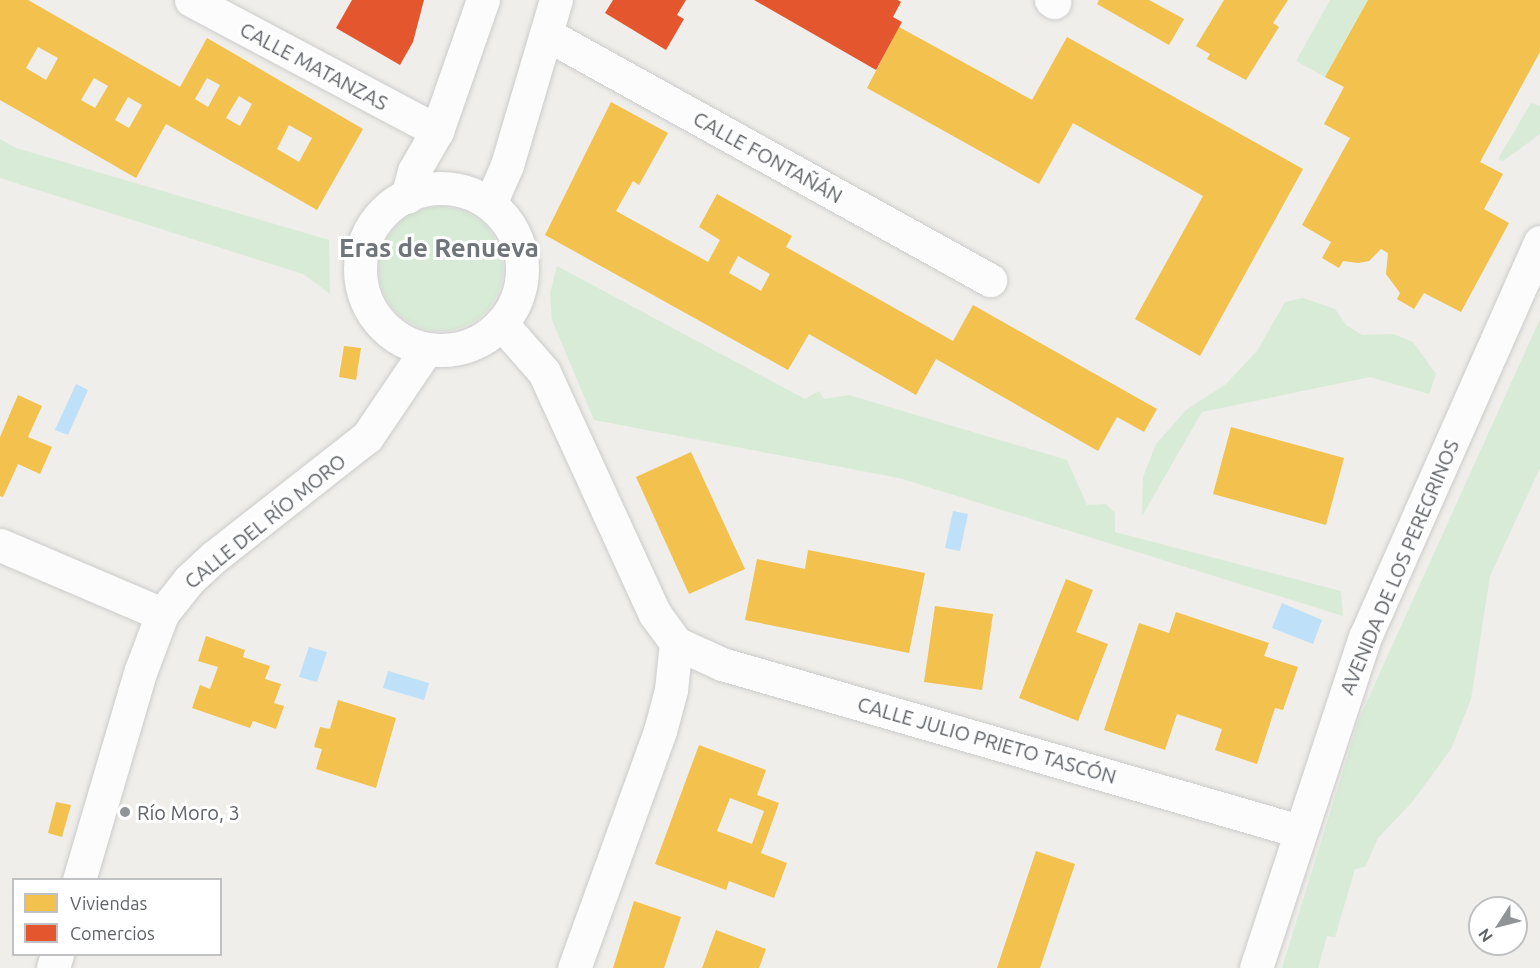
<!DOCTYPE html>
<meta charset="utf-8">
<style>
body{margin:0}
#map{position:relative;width:1540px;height:968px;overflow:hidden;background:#efeeea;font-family:Ubuntu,sans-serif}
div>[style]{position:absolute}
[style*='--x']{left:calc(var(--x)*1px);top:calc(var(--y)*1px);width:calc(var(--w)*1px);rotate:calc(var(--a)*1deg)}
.green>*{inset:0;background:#d8ebd6}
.round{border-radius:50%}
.water>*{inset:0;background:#bfe0f9}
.homes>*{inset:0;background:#f2c14e}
.shops>*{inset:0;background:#e4572e}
.roads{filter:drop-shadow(0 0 2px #cbcccc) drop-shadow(0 0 2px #cbcccc)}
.minor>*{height:33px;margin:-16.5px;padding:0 16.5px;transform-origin:16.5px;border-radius:16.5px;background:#fdfcfc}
.minor>.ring{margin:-16.5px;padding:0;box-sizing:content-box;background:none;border:33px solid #fdfcfc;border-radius:50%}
.dots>*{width:16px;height:16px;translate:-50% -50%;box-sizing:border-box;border:3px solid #fff;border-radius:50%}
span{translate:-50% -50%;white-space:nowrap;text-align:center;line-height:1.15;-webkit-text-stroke:6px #fff;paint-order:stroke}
.street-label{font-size:20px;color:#5f6368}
.poi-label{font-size:20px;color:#5f6368}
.left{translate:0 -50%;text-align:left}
.district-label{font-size:26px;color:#70757a;font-weight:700}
.legend{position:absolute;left:12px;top:878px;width:210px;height:78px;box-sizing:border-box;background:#fff;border:2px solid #bfc1c3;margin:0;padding:8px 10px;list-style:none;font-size:18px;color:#5f6368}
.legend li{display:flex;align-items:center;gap:12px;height:30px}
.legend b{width:30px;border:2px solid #bfc1c3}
.north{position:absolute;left:1468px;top:896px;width:60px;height:60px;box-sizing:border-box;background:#fff;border:2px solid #bfc1c3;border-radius:50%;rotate:234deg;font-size:16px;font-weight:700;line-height:24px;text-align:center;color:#5f6368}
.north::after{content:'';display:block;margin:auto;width:21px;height:27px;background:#919496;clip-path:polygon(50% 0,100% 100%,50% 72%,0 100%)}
</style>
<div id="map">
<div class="green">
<i style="clip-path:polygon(1330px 0,1368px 0,1325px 77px,1296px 61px)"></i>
<i style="clip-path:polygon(1531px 103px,1540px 106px,1540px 134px,1503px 161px,1498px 159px)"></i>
<i style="clip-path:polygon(0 139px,16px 148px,329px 240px,330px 294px,303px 274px,0 178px)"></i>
<i class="round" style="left:379px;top:207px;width:124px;height:124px"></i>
<i style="clip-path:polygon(557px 266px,805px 399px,819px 391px,824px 399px,849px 395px,1067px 460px,1087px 505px,1106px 504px,1115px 513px,1115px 532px,1341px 591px,1343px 616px,899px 478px,594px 420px,552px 320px,550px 293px)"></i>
<i style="clip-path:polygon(1303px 298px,1335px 309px,1346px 325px,1362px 335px,1393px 334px,1413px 342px,1436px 374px,1429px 394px,1370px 377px,1202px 412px,1142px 516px,1143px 477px,1156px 444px,1186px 410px,1226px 384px,1257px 351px,1285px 302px)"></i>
<i style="clip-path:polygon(1540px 319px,1540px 468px,1490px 576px,1471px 699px,1451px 749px,1413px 801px,1378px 838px,1365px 867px,1355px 869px,1335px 937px,1327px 936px,1318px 968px,1282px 968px,1359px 719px)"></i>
</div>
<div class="water">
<i style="clip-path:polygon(76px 384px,88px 390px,68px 435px,55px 430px)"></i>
<i style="clip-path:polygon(953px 511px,968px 514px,960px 551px,945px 548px)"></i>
<i style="clip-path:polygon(1282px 603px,1322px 620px,1313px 644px,1272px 628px)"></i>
<i style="clip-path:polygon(309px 647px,327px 652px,317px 682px,299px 677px)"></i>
<i style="clip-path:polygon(388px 671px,429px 683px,424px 700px,383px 688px)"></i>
</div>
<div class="homes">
<i style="clip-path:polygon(evenodd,0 0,28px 0,180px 87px,207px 38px,363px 129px,317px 210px,166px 124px,136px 178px,0 100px,0 0,38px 47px,58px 58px,46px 80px,26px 68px,38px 47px,0 0,94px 78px,108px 86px,95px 108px,81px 100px,94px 78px,0 0,207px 78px,220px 85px,208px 107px,195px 99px,207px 78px,0 0,239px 96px,252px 104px,240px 126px,226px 118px,239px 96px,0 0,128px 97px,142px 105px,129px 128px,115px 120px,128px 97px,0 0,289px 125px,312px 138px,299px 162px,277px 149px,289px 125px)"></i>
<i style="clip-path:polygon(1099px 0,1149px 0,1184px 19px,1169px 45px,1097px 4px)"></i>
<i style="clip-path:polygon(1224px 0,1288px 0,1273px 23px,1279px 27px,1246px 80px,1207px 59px,1210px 54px,1196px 46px)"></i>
<i style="clip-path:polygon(1368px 0,1540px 0,1540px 52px,1480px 162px,1503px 174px,1484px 209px,1509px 223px,1461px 312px,1424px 293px,1414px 309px,1397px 299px,1400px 293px,1386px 274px,1388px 253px,1381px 249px,1369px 261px,1358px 263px,1343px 261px,1339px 268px,1322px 258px,1331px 242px,1302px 225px,1350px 138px,1324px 124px,1344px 87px,1325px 77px)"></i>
<i style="clip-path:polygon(899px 27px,1032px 100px,1067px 37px,1303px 169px,1200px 356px,1135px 319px,1203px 196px,1073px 123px,1039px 184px,867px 88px)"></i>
<i style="clip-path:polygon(evenodd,611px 102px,668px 133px,639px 185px,633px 181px,616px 211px,708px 262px,720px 240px,699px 227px,717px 194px,792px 236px,786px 247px,953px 341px,973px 305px,1157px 409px,1144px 432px,1117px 417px,1098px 451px,936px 359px,916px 395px,809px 334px,788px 370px,545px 235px,611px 102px,738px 256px,770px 274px,761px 291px,729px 273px,738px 256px)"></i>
<i style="clip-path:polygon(344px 346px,361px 348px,356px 380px,339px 377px)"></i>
<i style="clip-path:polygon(18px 395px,42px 406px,28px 437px,52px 447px,40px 474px,18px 464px,3px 497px,0 496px,0 437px)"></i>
<i style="clip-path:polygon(1231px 427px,1344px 458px,1326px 525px,1213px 494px)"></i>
<i style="clip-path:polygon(691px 452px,745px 569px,689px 594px,636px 477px)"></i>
<i style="clip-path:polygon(808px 550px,925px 573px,909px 653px,745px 620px,757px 559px,805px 569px)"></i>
<i style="clip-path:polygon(1066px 579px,1093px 590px,1076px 632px,1108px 644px,1078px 721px,1019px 698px)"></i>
<i style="clip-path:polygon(935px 606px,993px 614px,982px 690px,924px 682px)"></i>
<i style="clip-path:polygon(1176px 612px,1269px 643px,1264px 656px,1298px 667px,1283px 710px,1275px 708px,1257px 764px,1215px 750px,1222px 729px,1177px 714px,1165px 750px,1104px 730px,1139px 623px,1169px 633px)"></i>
<i style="clip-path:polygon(206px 636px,245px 650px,243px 657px,270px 666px,265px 679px,281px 684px,274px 703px,284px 706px,276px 729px,253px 721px,250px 728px,192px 708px,200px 685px,210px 689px,218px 667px,198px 661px)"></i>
<i style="clip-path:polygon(338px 700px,396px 718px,376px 788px,316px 769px,322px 749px,314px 747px,320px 727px,330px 729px)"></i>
<i style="clip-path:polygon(evenodd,699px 745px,766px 770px,757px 795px,779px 803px,761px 853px,787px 863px,774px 898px,729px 881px,726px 890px,655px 864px,699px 745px,730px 798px,764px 811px,752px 844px,717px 831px,730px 798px)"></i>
<i style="clip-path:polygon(56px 802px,71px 805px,62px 837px,48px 833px)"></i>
<i style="clip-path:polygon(1036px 851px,1075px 864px,1040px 968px,997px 968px)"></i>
<i style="clip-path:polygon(634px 901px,681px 917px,664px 968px,613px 968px)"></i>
<i style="clip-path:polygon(716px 930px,766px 949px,759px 968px,702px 968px)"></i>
</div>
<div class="shops">
<i style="clip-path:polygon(352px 0,424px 0,413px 42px,400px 65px,336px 28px)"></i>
<i style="clip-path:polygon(613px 0,686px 0,677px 15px,684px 19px,666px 50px,605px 13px)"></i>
<i style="clip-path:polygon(754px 0,898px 0,901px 2px,893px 17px,902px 22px,876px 70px)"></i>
</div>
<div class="roads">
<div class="minor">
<i style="--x:191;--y:0;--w:279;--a:28"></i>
<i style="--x:1051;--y:0;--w:4;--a:34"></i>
<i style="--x:546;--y:34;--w:508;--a:28.99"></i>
<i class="ring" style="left:360px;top:188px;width:129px;height:129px"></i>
<i style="--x:407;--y:197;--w:27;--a:-75"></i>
<i style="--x:414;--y:171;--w:46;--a:-60.1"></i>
<i style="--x:437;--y:131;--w:139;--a:-70.7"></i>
<i style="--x:490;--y:204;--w:43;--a:-66.4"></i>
<i style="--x:507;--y:165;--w:172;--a:-73.5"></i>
<i style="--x:501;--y:323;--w:65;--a:48.7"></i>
<i style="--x:544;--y:372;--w:266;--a:65.4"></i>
<i style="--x:655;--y:614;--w:36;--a:54"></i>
<i style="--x:676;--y:643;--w:47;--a:96.1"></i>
<i style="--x:671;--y:690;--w:42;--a:105"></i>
<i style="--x:660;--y:731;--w:252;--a:109.9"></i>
<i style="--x:0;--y:545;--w:176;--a:23.1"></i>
<i style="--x:676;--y:643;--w:51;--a:24.5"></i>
<i style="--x:722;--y:664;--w:601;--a:16.14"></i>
<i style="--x:79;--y:880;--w:219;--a:-73.6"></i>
<i style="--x:141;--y:670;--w:60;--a:-69.4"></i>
<i style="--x:162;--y:614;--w:43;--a:-51.5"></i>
<i style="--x:189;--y:580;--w:35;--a:-43"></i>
<i style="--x:215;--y:556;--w:193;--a:-38.1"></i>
<i style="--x:367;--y:437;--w:105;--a:-55.9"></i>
<i style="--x:53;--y:968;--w:15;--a:-74"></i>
<i style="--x:1256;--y:968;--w:348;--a:-71.8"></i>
<i style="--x:1365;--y:637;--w:432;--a:-66.1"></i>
</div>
</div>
<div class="dots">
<i style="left:125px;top:812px;background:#919496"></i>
</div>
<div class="street-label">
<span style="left:314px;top:66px;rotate:28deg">CALLE MATANZAS</span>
<span style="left:768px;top:157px;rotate:29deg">CALLE FONTAÑÁN</span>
<span style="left:265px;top:521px;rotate:-39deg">CALLE DEL RÍO MORO</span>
<span style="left:1399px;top:567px;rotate:-67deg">AVENIDA DE LOS PEREGRINOS</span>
<span style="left:987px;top:740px;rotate:16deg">CALLE JULIO PRIETO TASCÓN</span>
</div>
<div class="poi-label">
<span class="left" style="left:137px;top:812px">Río Moro, 3</span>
</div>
<div class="district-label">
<span style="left:439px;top:248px">Eras de Renueva</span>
</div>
<ul class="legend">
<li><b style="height:16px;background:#f2c14e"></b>Viviendas</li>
<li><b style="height:16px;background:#e4572e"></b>Comercios</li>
</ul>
<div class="north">N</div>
</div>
